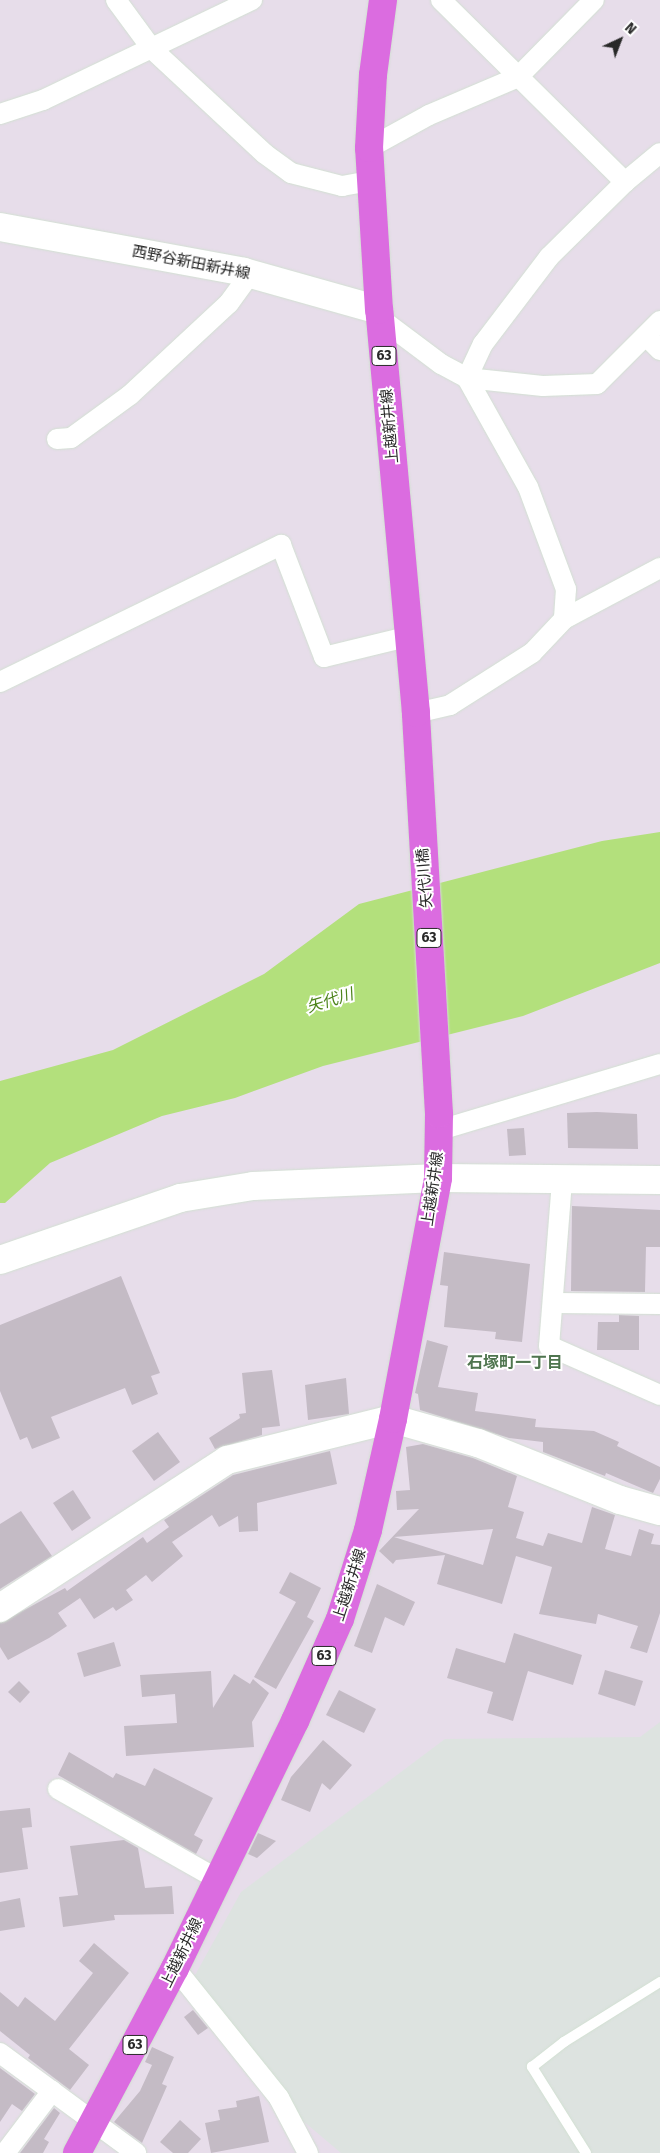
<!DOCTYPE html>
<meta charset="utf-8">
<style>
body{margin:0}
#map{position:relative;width:660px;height:2153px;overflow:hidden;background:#e7ddea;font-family:"Fira Sans","Noto Sans JP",sans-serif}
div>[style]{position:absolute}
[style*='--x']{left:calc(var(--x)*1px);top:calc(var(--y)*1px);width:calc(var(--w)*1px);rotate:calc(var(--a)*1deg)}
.industrial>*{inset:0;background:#dde3e0}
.water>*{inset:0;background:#b3e07c}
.building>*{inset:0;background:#c4bbc5}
.roads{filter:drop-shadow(0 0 1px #d2e0d2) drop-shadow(0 0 1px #d2e0d2)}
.lane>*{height:10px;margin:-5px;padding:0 5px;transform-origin:5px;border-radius:5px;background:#fff}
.street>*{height:20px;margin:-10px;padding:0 10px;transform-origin:10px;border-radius:10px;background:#fff}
.secondary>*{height:28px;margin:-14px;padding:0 14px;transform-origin:14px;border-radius:14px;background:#fff}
.primary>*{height:28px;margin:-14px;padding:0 14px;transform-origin:14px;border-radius:14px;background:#db6ce0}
span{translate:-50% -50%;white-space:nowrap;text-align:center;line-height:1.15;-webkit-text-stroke:4px #fff;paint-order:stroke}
.shield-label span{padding:1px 4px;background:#fff;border:1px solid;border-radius:4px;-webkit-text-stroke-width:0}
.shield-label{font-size:14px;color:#292929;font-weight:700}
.street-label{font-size:15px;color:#292929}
.water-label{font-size:16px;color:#4d841c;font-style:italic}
.neighbourhood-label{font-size:16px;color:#4f754f;font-weight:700}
.north{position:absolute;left:595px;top:15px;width:50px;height:50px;-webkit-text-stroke:4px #fff;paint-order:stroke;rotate:43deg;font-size:14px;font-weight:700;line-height:20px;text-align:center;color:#292929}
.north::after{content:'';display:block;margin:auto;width:18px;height:22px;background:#292929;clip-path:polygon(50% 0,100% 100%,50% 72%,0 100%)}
</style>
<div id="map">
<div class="industrial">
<i style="clip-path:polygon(660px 1722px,660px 2153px,341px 2153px,302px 2120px,194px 1977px,241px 1892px,445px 1739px,640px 1737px)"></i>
</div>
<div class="water">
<i style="clip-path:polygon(660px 832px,660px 963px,523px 1016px,323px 1066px,235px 1098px,162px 1116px,50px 1163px,5px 1203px,0 1203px,0 1081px,113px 1050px,264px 974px,359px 904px,602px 841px)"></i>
</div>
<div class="building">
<i style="clip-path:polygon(597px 1112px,637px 1114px,638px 1149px,568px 1148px,567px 1113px)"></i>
<i style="clip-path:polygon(524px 1128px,526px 1155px,509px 1156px,507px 1129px)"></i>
<i style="clip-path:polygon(572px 1206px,660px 1210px,660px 1247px,646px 1247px,645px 1292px,571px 1291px)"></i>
<i style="clip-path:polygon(444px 1252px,530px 1264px,522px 1342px,495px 1339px,496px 1332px,444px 1327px,448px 1286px,440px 1285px)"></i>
<i style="clip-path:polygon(121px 1276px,160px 1373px,151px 1376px,158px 1394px,132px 1405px,125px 1388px,51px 1417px,60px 1438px,32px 1449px,27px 1437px,20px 1440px,0 1391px,0 1325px)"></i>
<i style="clip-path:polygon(619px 1315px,639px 1316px,639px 1350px,597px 1350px,598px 1322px,619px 1322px)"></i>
<i style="clip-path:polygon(427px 1340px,448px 1346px,438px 1387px,478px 1393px,475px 1411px,536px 1419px,535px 1427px,594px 1431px,619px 1442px,617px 1446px,660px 1467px,660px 1479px,653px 1493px,606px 1473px,605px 1476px,543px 1452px,543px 1442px,509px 1438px,420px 1410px,418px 1394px,415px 1393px)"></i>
<i style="clip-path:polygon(272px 1370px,280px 1426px,262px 1428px,262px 1435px,215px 1449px,209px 1438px,240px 1418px,239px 1414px,246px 1413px,242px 1373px)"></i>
<i style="clip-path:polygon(346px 1378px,349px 1414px,308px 1420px,305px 1385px)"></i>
<i style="clip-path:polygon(158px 1432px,180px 1462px,154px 1481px,132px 1451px)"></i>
<i style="clip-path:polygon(evenodd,423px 1444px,473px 1458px,517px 1476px,508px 1507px,524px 1512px,516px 1538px,543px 1546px,548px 1533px,582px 1543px,592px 1507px,615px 1515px,605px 1549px,631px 1556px,639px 1529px,654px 1534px,651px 1544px,660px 1545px,660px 1613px,647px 1653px,630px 1648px,638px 1626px,598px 1614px,596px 1624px,539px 1614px,552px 1567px,516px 1556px,502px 1604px,437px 1584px,445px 1555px,396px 1560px,393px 1564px,379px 1551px,419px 1509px,397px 1510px,396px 1491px,410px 1490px,406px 1447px,423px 1444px,493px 1529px,483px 1565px,394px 1537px,493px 1529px)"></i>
<i style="clip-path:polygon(330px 1451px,337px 1484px,257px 1503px,258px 1531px,239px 1532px,238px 1516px,219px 1527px,212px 1515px,172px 1542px,183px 1556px,152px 1582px,146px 1575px,126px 1590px,133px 1600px,116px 1611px,113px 1607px,94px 1619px,80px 1598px,58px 1613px,67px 1626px,49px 1638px,8px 1660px,0 1647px,0 1623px,65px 1588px,67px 1591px,143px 1537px,147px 1543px,169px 1527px,164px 1520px,233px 1475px)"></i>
<i style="clip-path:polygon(73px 1490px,91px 1518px,72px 1531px,53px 1503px)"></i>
<i style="clip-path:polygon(21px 1511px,52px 1556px,0 1589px,0 1524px)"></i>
<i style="clip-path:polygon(290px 1572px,321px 1588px,307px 1617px,314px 1621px,276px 1689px,254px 1677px,296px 1602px,279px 1593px)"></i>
<i style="clip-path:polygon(377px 1584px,415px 1602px,404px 1626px,385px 1617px,372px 1653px,354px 1646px)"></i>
<i style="clip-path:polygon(514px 1633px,582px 1655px,573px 1685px,528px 1671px,513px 1721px,487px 1713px,493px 1692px,447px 1678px,456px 1648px,505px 1663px)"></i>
<i style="clip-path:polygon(114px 1642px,121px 1666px,84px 1677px,77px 1653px)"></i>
<i style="clip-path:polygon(605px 1670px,643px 1681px,635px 1706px,598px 1694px)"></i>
<i style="clip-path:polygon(211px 1671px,213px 1708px,234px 1674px,250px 1684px,253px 1679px,269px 1693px,252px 1722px,254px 1747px,126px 1756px,124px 1726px,177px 1723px,175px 1694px,142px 1697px,140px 1675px)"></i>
<i style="clip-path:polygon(19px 1681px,30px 1692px,20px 1703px,8px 1692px)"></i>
<i style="clip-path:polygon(339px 1690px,376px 1709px,364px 1733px,326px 1715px)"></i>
<i style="clip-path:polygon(323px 1740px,352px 1765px,330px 1790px,322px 1783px,310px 1812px,281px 1800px,291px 1777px)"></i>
<i style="clip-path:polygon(69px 1752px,113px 1778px,116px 1773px,145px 1786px,154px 1768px,213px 1798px,194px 1835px,203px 1840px,196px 1854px,58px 1775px)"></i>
<i style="clip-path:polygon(30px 1808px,32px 1827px,22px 1828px,28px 1869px,0 1873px,0 1811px)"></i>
<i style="clip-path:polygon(258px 1833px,276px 1841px,257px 1858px,248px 1854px)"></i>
<i style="clip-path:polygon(124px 1840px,138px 1848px,145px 1888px,172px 1886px,174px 1914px,114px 1915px,115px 1920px,63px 1927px,59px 1897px,78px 1895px,70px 1846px)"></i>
<i style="clip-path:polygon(20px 1898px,25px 1927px,0 1931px,0 1902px)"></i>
<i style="clip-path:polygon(94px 1943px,129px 1973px,69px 2049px,89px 2065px,70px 2090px,28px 2058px,30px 2055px,0 2031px,0 1992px,18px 2007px,25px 1997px,55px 2021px,93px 1973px,79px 1961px)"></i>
<i style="clip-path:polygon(193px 2010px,208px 2028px,198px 2035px,184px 2017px)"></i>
<i style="clip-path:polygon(152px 2047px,174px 2057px,162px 2084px,167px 2086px,142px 2143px,114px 2122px,140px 2091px,152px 2065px,145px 2062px)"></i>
<i style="clip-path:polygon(0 2068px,35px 2094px,22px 2111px,12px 2104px,0 2122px)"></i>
<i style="clip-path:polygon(259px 2096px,269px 2142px,211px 2153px,205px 2123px,220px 2120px,218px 2110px,237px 2107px,236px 2101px)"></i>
<i style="clip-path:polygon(54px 2108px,60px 2113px,44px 2139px,49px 2142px,43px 2153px,20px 2153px)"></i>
<i style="clip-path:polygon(180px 2120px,201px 2139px,188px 2153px,173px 2153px,160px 2142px)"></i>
</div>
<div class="roads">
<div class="lane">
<i style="--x:586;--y:2153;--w:102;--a:-122.1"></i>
<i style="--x:532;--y:2067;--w:41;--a:-38"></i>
<i style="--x:564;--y:2042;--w:113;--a:-32"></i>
</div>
<div class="street">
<i style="--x:116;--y:0;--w:61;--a:53.7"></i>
<i style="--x:152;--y:49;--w:154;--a:42.9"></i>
<i style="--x:265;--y:154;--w:32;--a:36"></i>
<i style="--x:291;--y:173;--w:53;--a:14.3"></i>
<i style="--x:342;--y:186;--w:29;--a:-10"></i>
<i style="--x:441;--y:0;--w:259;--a:44.7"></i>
<i style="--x:0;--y:114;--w:45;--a:-18"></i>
<i style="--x:43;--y:100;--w:232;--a:-25.6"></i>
<i style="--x:369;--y:148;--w:68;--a:-28.8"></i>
<i style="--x:429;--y:115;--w:97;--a:-23.1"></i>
<i style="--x:518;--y:77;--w:108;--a:-45.4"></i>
<i style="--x:381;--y:319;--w:75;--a:36.9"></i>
<i style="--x:441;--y:364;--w:30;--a:28"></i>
<i style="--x:467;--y:378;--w:76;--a:6"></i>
<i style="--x:543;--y:386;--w:54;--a:-2.1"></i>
<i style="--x:597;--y:384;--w:89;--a:-45"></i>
<i style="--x:646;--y:336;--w:20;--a:45"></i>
<i style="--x:467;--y:378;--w:38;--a:-65"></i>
<i style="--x:483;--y:344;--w:109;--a:-52.8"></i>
<i style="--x:549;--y:257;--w:107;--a:-44.6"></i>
<i style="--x:625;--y:182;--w:45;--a:-39.6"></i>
<i style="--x:467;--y:378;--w:125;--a:60.8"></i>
<i style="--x:528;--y:487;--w:109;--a:69.6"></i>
<i style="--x:566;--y:589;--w:30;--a:94"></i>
<i style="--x:57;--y:439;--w:14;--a:-4"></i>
<i style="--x:71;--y:438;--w:73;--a:-36.1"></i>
<i style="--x:130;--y:395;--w:135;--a:-42.9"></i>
<i style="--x:229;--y:303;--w:36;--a:-54"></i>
<i style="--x:0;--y:682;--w:313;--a:-26"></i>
<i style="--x:281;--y:545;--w:120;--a:69"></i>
<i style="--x:324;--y:657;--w:89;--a:-13.6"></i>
<i style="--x:416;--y:713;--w:35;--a:-13"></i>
<i style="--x:450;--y:705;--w:97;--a:-32.4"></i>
<i style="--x:532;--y:653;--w:47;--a:-46.7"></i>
<i style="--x:564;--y:619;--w:109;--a:-28"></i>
<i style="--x:440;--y:1130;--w:230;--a:-16.7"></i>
<i style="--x:562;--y:1181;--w:166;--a:94.5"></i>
<i style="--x:549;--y:1346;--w:121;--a:23.8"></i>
<i style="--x:555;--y:1303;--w:105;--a:0.5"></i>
<i style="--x:58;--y:1789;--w:183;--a:29.5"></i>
<i style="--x:175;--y:1968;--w:166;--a:51.3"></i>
<i style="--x:279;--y:2098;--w:62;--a:62.2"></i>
<i style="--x:0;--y:2053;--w:169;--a:36.3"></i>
<i style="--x:5;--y:2153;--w:78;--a:-52.8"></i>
</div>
<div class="secondary">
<i style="--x:0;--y:227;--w:248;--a:10.4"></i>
<i style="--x:244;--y:272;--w:140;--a:15.7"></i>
<i style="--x:0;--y:1260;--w:190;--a:-19"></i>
<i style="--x:180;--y:1198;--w:74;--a:-9.3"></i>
<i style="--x:253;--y:1186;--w:185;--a:-2.5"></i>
<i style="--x:438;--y:1178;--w:222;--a:0.5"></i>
<i style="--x:0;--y:1608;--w:271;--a:-33.1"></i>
<i style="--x:227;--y:1460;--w:171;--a:-13.9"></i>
<i style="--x:393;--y:1419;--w:88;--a:15.8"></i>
<i style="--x:478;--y:1443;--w:153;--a:21.9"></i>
<i style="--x:620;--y:1500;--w:41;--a:15.4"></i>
</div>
<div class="primary">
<i style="--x:77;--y:2153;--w:209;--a:-62.1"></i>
<i style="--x:175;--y:1968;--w:275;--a:-64.1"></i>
<i style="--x:295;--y:1721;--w:111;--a:-66.2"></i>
<i style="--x:340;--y:1619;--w:93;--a:-72.5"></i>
<i style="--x:368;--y:1530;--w:114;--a:-77.3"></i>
<i style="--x:393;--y:1419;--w:245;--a:-79.4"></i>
<i style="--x:438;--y:1178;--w:64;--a:-89.1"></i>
<i style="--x:439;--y:1114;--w:402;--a:-93.3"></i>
<i style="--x:416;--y:713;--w:405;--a:-95.2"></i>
<i style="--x:379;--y:310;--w:162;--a:-93.5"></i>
<i style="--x:369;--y:148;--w:73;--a:-86.9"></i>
<i style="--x:373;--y:75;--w:76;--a:-82.4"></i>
</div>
</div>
<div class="shield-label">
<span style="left:384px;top:356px">63</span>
<span style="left:429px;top:938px">63</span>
<span style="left:324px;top:1656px">63</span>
<span style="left:135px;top:2045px">63</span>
</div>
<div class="street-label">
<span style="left:191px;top:263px;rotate:11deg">西野谷新田新井線</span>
<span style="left:390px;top:426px;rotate:-95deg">上越新井線</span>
<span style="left:425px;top:878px;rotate:-94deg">矢代川橋</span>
<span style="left:433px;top:1189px;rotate:-82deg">上越新井線</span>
<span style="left:350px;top:1585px;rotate:-72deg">上越新井線</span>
<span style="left:182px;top:1953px;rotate:-64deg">上越新井線</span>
</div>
<div class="water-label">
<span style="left:330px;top:1001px;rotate:-17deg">矢代川</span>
</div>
<div class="neighbourhood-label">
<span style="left:515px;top:1363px">石塚町一丁目</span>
</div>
<div class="north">N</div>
</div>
